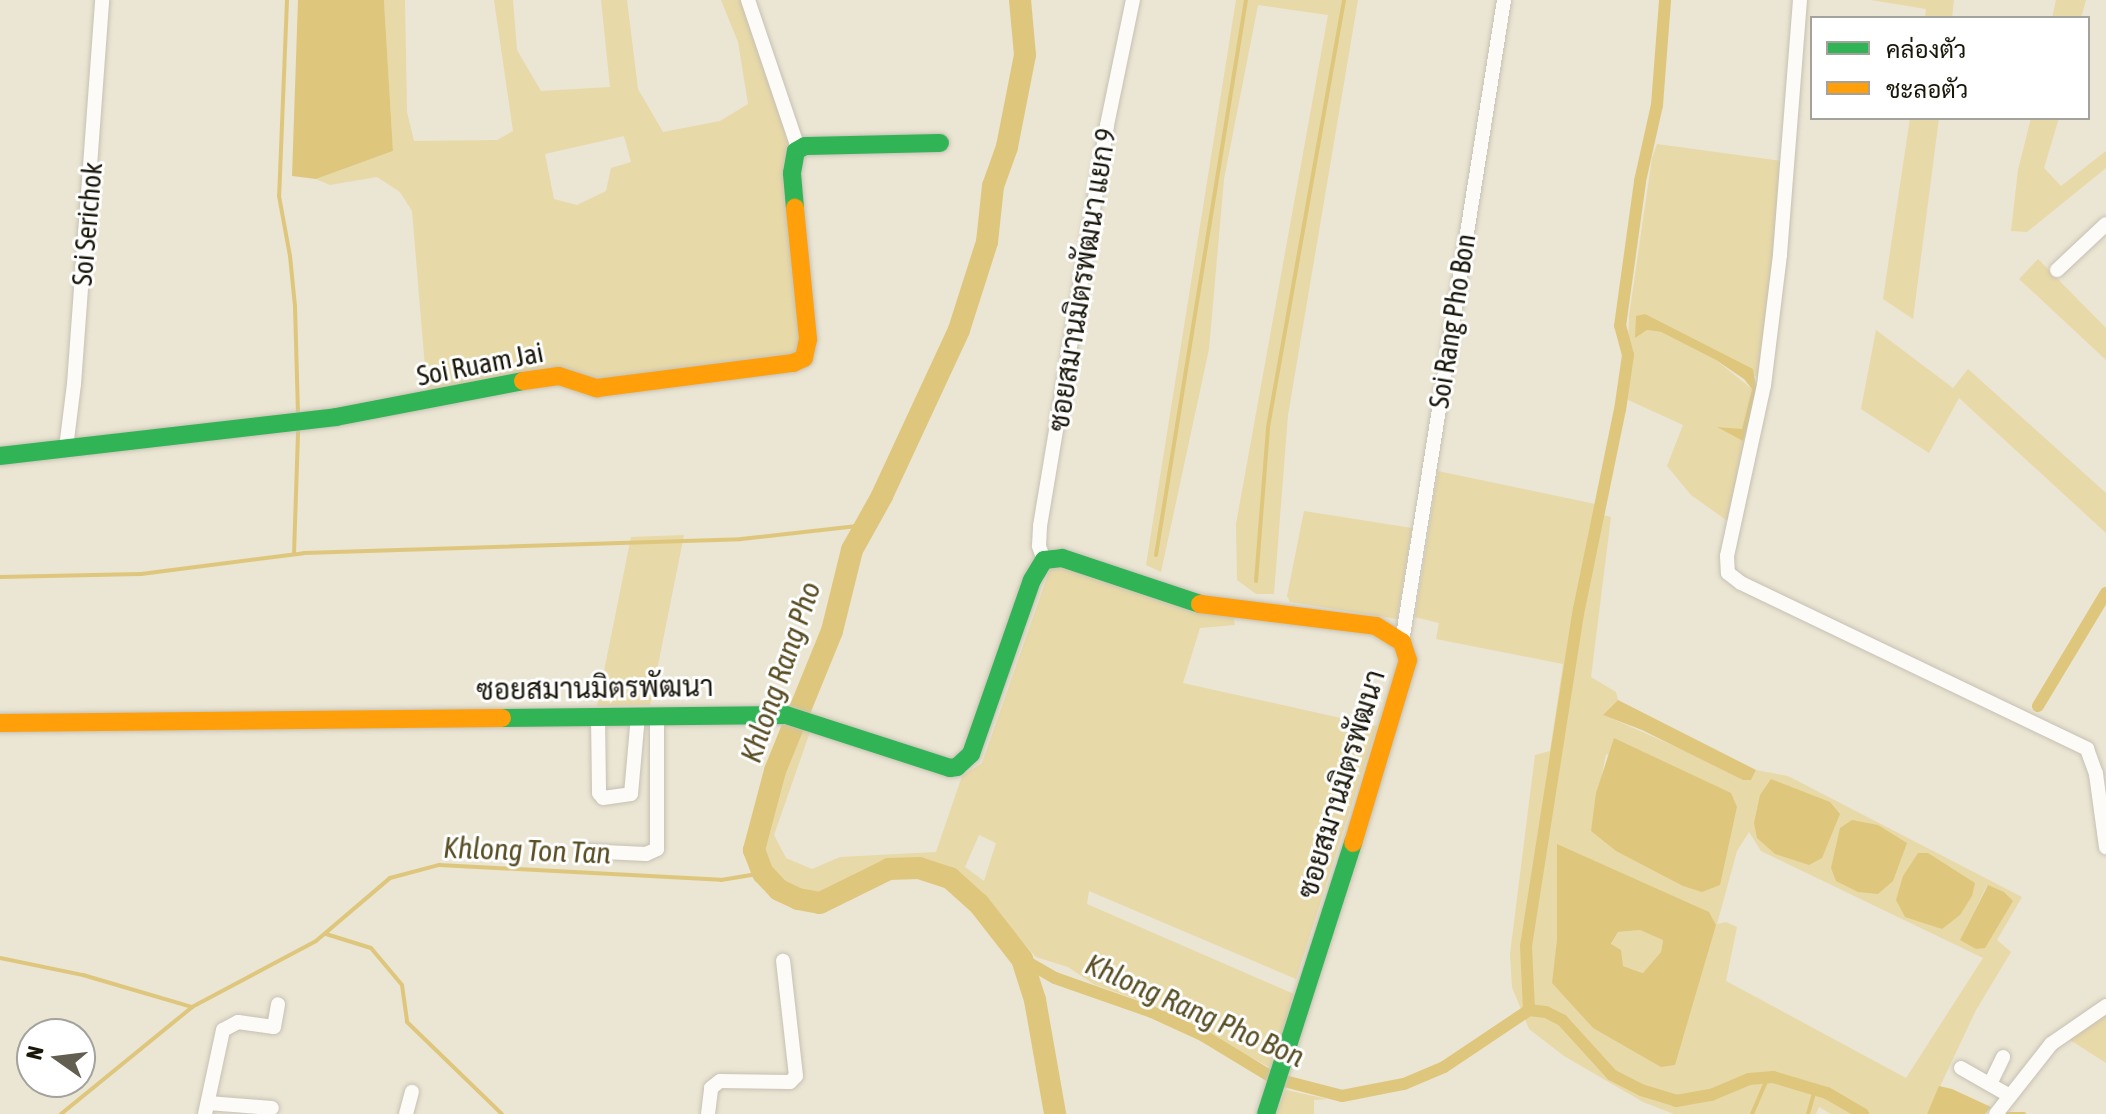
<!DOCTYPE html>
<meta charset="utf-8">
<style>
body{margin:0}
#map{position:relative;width:2106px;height:1114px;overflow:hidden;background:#ebe5d3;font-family:"Asap Condensed",Sarabun,sans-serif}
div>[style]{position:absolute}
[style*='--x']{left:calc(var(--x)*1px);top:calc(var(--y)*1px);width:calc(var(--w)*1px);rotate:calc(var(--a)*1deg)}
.green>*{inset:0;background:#e8d9a8}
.water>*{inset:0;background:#dec77c}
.stream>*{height:4px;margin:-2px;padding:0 2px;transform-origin:2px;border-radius:2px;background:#dec77c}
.canal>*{height:12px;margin:-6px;padding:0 6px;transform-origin:6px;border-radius:6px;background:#dec77c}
.river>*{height:22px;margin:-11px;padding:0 11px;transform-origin:11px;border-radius:11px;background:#dec77c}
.roads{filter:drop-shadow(0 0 2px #c6c1b3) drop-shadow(0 0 2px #c6c1b3)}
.street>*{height:14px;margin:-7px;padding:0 7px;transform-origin:7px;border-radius:7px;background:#fcfbf8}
.fast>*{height:18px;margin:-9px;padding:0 9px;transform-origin:9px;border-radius:9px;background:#30b455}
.slow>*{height:18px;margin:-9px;padding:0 9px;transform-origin:9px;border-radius:9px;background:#ff9f0a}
span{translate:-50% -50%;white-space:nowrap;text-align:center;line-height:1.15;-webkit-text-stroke:6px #fff;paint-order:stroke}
.street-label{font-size:28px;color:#19160a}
.water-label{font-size:30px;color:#594d23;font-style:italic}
.legend{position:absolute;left:1810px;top:16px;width:280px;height:104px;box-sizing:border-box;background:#fff;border:2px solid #a3a29d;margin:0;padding:10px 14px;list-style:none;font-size:24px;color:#19160a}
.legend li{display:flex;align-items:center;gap:16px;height:40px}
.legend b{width:40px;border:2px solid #a3a29d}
.north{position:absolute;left:16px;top:1018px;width:80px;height:80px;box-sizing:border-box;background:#fff;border:2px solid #a3a29d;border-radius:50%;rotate:284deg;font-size:22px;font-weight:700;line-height:32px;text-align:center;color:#19160a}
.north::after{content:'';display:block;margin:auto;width:28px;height:36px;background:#625e50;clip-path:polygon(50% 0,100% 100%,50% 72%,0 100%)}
</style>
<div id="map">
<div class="green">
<i style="clip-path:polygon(evenodd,384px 0,405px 0,407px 112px,414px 141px,497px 140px,513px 131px,494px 0,513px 0,517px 50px,541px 91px,610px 87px,601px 0,627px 0,638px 89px,663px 132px,720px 121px,748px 104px,738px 42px,721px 0,744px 0,789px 146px,799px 346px,795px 355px,674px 375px,427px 391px,412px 211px,400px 192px,377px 177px,330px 185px,316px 179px,393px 151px,384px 0,624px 136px,631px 162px,611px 168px,606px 191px,577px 205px,554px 199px,545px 154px,624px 136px)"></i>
<i style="clip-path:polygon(1236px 0,1358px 0,1288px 415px,1274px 594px,1256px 594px,1237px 580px,1236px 524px,1328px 15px,1258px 5px,1224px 179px,1209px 349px,1161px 572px,1146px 565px)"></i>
<i style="clip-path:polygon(1871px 0,1954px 0,1952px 18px,1925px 18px,1926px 9px)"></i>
<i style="clip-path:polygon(2056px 0,2086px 0,2081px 18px,2052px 18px)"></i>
<i style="clip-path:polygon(1910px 118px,1939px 118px,1913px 319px,1883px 299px)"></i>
<i style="clip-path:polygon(2031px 118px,2059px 118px,2044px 168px,2061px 186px,2106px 151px,2106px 168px,2027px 232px,2011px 231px,2018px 170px)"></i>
<i style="clip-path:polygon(evenodd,1657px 144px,1782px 161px,1759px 395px,1729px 522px,1691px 495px,1667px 466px,1683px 425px,1626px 399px,1629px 316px,1652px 158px,1657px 144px,1645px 315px,1757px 377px,1743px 441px,1719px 427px,1742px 430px,1752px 389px,1716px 360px,1661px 332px,1647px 330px,1635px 337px,1645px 315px)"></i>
<i style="clip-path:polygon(2038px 259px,2106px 328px,2106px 360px,2019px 279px)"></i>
<i style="clip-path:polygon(1876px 330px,1953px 388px,1968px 369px,2106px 493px,2106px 533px,1959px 398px,1929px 453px,1861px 409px)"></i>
<i style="clip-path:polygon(evenodd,1438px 471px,1595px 504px,1595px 513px,1611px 517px,1591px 677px,1616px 692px,1618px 700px,1604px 715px,1751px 780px,1756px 770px,1788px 776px,2022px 897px,1997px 940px,2011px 952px,1976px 1010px,1927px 1114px,1831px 1114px,1819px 1107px,1816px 1114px,1674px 1114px,1643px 1102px,1564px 1056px,1529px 1029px,1512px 987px,1510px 954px,1535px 755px,1550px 751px,1563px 664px,1436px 639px,1439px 623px,1415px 617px,1438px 471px,1606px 754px,1737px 807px,1732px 829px,1591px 831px,1606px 754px,1438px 471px,1749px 832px,1761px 851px,1983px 958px,1906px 1078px,1726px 981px,1737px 927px,1726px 922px,1717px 924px,1737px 851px,1749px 832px,1438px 471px,1987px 885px,1976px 949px,1961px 939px,1987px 885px,1438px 471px,1709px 912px,1593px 1028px,1553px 983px,1557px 939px,1709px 912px)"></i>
<i style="clip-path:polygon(1304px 511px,1412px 528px,1397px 619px,1290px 602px,1287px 596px)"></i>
<i style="clip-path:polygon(684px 535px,650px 705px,597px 706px,631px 537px)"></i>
<i style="clip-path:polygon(evenodd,1052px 563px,1233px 616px,1235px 625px,1200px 628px,1183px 683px,1377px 726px,1296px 979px,1089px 891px,1087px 904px,1294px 994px,1271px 1068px,1153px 1005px,1095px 985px,1068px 967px,1036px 957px,968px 885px,946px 870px,917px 863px,867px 868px,820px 891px,797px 895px,783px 885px,763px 859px,763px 830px,800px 727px,811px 729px,774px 835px,786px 858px,812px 869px,840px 857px,936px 852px,962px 776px,982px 763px,1052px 563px,979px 835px,996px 843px,984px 881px,965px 867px,979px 835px)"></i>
<i style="clip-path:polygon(1640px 930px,1663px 939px,1661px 952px,1644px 973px,1623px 966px,1611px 945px,1618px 932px)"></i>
<i style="clip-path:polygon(2106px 1014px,2106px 1063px,2067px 1038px)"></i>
<i style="clip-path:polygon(1286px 1090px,1327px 1099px,1314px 1100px,1314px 1114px,1275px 1114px)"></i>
</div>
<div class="water">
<i style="clip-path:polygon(298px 0,384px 0,393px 151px,316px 179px,292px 176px)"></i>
<i style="clip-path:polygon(1645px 314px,1753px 369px,1757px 393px,1743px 441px,1717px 427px,1742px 429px,1752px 389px,1744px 379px,1716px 360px,1661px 332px,1647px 330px,1635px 338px,1636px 316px)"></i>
<i style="clip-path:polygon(1618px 700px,1756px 770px,1751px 780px,1743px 780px,1642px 730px,1603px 715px)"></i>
<i style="clip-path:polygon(1614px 738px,1731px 793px,1737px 807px,1720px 885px,1702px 892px,1683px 886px,1616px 851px,1591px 831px,1596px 793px)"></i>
<i style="clip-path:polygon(1771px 779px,1830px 802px,1840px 814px,1822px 858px,1809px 865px,1775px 854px,1757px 838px,1754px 823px,1760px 795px)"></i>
<i style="clip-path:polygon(1852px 820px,1878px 825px,1907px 843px,1893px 881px,1878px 894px,1858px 892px,1836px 881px,1831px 868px,1840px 828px)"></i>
<i style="clip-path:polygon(evenodd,1557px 844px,1709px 912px,1716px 925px,1675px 1065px,1661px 1067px,1593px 1028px,1552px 983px,1557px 939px,1557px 844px,1640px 930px,1663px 940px,1661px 952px,1643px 973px,1623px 966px,1621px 950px,1611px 944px,1618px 932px,1640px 930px)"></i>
<i style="clip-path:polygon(1918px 853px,1928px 853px,1975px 883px,1972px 896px,1960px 915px,1942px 929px,1905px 917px,1896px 900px,1903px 876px)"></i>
<i style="clip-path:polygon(1988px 885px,2004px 892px,2013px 901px,1985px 948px,1976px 949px,1960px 940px)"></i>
<i style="clip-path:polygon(1939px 1086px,1952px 1089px,1991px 1107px,1985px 1114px,1927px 1114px)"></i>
</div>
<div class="stream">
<i style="--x:287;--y:0;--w:196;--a:92.3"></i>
<i style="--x:279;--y:196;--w:61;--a:79.6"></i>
<i style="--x:290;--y:256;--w:50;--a:84.3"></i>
<i style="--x:295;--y:306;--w:106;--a:88.4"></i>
<i style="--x:294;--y:554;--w:123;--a:-88.1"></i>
<i style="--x:1156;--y:555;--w:562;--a:-80.79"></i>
<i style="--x:0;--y:577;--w:141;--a:-1.2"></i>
<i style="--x:141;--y:574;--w:164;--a:-7.3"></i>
<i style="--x:304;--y:553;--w:437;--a:-1.8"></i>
<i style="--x:741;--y:539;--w:126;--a:-6.4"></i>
<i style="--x:1256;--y:581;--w:154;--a:-85.5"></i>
<i style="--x:1268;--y:427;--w:434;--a:-79.9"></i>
<i style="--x:326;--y:934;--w:47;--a:17.3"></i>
<i style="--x:371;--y:948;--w:48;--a:50"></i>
<i style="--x:402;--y:985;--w:37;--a:82"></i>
<i style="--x:407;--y:1022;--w:132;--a:44.1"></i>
<i style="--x:0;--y:958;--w:85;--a:11.6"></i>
<i style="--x:83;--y:975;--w:114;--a:16.4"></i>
<i style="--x:192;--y:1007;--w:140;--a:-28"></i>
<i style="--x:316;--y:941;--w:97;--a:-40.4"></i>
<i style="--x:390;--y:878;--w:51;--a:-14.9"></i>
<i style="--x:439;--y:865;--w:282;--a:3"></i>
<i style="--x:721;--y:880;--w:43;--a:-9.5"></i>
<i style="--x:61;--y:1114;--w:169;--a:-39.2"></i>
<i style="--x:1752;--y:1114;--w:40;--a:-66.6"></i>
<i style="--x:1808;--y:1114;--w:26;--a:-74"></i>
<i style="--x:2008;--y:1114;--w:16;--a:0"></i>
</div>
<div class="canal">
<i style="--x:2038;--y:706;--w:132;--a:-59"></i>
<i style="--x:1022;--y:959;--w:38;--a:30"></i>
<i style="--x:1055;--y:978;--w:103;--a:19.3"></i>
<i style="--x:1152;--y:1012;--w:57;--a:24.8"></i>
<i style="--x:1204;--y:1036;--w:81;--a:31.3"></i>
<i style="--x:1273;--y:1078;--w:71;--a:14.6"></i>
<i style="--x:1342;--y:1096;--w:63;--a:-11"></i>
<i style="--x:1404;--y:1084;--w:43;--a:-23"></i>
<i style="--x:1444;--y:1067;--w:102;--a:-33.8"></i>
<i style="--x:1529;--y:1010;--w:17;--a:7"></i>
<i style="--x:1546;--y:1012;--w:18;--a:27"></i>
<i style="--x:1562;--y:1020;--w:74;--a:47.7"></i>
<i style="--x:1612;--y:1075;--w:33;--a:27"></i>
<i style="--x:1641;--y:1090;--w:37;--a:17"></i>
<i style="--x:1676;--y:1101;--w:36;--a:-10"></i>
<i style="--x:1711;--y:1095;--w:41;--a:-22.8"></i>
<i style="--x:1749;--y:1079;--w:24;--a:-5"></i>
<i style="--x:1773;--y:1077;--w:56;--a:16.5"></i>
<i style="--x:1827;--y:1093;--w:42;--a:30.3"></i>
<i style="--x:1529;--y:1010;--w:64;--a:-92.7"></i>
<i style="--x:1526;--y:946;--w:341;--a:-81.1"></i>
<i style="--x:1579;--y:609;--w:203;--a:-78.4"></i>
<i style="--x:1620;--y:410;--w:56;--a:-81.7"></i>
<i style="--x:1628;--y:355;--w:30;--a:-105"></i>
<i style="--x:1620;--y:326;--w:146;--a:-82.1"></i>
<i style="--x:1640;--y:181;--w:78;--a:-77.4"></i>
<i style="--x:1657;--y:105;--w:105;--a:-85.6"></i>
</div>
<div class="river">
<i style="--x:1020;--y:0;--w:55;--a:84.8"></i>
<i style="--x:1025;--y:55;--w:94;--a:101.1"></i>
<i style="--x:1007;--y:147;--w:41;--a:109.7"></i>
<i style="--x:993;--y:186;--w:56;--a:96.1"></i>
<i style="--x:987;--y:242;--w:92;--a:107.7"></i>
<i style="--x:959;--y:330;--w:183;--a:114.9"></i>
<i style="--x:882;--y:496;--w:62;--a:119.1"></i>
<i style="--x:852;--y:550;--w:83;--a:103.9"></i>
<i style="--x:832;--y:631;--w:151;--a:112.2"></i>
<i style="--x:775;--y:771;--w:82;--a:104.9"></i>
<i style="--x:754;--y:850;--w:25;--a:69"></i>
<i style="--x:763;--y:873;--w:23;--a:47"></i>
<i style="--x:779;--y:890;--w:21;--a:25"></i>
<i style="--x:798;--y:899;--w:22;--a:10"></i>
<i style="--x:820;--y:903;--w:77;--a:-26.2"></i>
<i style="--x:889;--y:869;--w:30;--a:-2"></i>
<i style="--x:919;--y:868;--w:33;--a:18"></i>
<i style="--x:950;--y:878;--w:39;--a:42"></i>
<i style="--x:979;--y:904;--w:70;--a:52"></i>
<i style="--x:1022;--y:959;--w:43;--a:72.4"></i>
<i style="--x:1035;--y:1000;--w:116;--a:80"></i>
</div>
<div class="roads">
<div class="street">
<i style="--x:748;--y:0;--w:156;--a:71.3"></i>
<i style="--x:1800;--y:0;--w:256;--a:94.5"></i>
<i style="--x:1780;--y:255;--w:131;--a:97"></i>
<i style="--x:1764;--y:385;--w:175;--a:102.2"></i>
<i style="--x:1727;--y:556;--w:17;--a:87"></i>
<i style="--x:1728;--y:573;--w:16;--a:38"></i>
<i style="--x:1741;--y:583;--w:384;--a:25.6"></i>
<i style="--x:2087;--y:749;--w:27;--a:70"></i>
<i style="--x:2096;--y:774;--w:74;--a:82.2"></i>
<i style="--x:2057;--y:270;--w:67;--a:-43.2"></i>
<i style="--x:66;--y:448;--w:64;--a:-82.9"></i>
<i style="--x:74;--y:384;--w:385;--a:-85.8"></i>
<i style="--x:1044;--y:560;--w:15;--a:-110"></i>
<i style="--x:1039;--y:546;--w:20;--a:-87"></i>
<i style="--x:1040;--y:526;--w:407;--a:-80.5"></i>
<i style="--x:1107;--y:125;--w:128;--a:-78.3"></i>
<i style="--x:1402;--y:642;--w:650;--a:-80.97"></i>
<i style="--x:598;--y:717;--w:76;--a:89.2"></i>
<i style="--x:599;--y:793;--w:6;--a:51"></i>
<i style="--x:603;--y:798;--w:28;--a:-8"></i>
<i style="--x:631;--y:794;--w:78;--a:-84.9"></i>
<i style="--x:583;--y:851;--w:63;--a:2.7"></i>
<i style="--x:646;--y:854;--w:12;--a:-24"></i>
<i style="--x:657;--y:849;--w:133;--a:-90"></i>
<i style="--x:1961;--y:1068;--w:56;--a:29.7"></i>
<i style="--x:1990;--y:1084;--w:30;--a:-64"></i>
<i style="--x:208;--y:1103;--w:64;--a:4.5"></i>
<i style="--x:205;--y:1114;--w:86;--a:-77.9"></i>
<i style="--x:223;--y:1030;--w:17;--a:-28"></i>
<i style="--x:238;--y:1022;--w:36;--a:8"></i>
<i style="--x:274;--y:1027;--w:23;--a:-80"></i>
<i style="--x:406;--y:1114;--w:23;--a:-75"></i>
<i style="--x:708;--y:1114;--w:26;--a:-83"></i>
<i style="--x:711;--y:1088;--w:11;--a:-38"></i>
<i style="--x:720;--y:1081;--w:70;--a:0.8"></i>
<i style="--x:790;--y:1082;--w:8;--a:-45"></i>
<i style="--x:796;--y:1076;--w:116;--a:-96.4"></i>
<i style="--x:1996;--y:1114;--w:89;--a:-51.8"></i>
<i style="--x:2051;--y:1044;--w:67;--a:-34.6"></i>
</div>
<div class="fast">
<i style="--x:795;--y:208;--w:35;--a:-95"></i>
<i style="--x:792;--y:173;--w:22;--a:-80"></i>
<i style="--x:796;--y:151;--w:10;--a:-29"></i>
<i style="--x:805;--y:146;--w:135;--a:-1.3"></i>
<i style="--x:0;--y:456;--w:338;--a:-6.6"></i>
<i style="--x:336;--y:417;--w:190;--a:-10.9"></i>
<i style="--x:502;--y:718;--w:284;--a:-0.6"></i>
<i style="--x:786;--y:715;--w:172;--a:17.9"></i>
<i style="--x:950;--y:768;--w:7;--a:-8"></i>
<i style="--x:957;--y:767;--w:19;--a:-43"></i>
<i style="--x:971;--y:754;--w:184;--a:-70.7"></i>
<i style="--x:1032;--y:580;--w:23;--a:-59"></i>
<i style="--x:1044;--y:560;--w:18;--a:-6"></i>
<i style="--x:1062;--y:558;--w:145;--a:18.4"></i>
<i style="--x:1266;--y:1114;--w:285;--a:-72.2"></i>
</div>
<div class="slow">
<i style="--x:523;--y:381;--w:36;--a:-8"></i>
<i style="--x:559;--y:376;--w:40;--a:18"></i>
<i style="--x:597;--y:388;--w:198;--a:-7.3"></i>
<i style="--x:793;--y:363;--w:12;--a:-24"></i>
<i style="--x:804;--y:358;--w:19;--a:-78"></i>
<i style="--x:808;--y:339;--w:132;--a:-95.7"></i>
<i style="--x:1200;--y:604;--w:177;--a:7.1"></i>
<i style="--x:1376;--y:626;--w:31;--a:32"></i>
<i style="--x:1402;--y:642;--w:19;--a:72"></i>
<i style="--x:1408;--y:660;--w:191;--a:106.7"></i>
<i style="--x:0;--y:723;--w:502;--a:-0.57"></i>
</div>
</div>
<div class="street-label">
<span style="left:87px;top:224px;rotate:-85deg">Soi Serichok</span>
<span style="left:1082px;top:280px;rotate:-81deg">ซอยสมานมิตรพัฒนา แยก 9</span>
<span style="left:1452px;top:321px;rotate:-81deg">Soi Rang Pho Bon</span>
<span style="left:480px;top:364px;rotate:-11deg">Soi Ruam Jai</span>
<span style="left:595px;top:688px;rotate:-1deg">ซอยสมานมิตรพัฒนา</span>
<span style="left:1341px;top:784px;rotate:-73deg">ซอยสมานมิตรพัฒนา</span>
</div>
<div class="water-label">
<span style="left:780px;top:672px;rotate:-71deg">Khlong Rang Pho</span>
<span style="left:527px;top:850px;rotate:2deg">Khlong Ton Tan</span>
<span style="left:1195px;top:1010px;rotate:24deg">Khlong Rang Pho Bon</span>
</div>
<ul class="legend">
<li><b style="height:10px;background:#30b455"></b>คล่องตัว</li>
<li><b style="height:10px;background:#ff9f0a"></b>ชะลอตัว</li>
</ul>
<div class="north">N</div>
</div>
